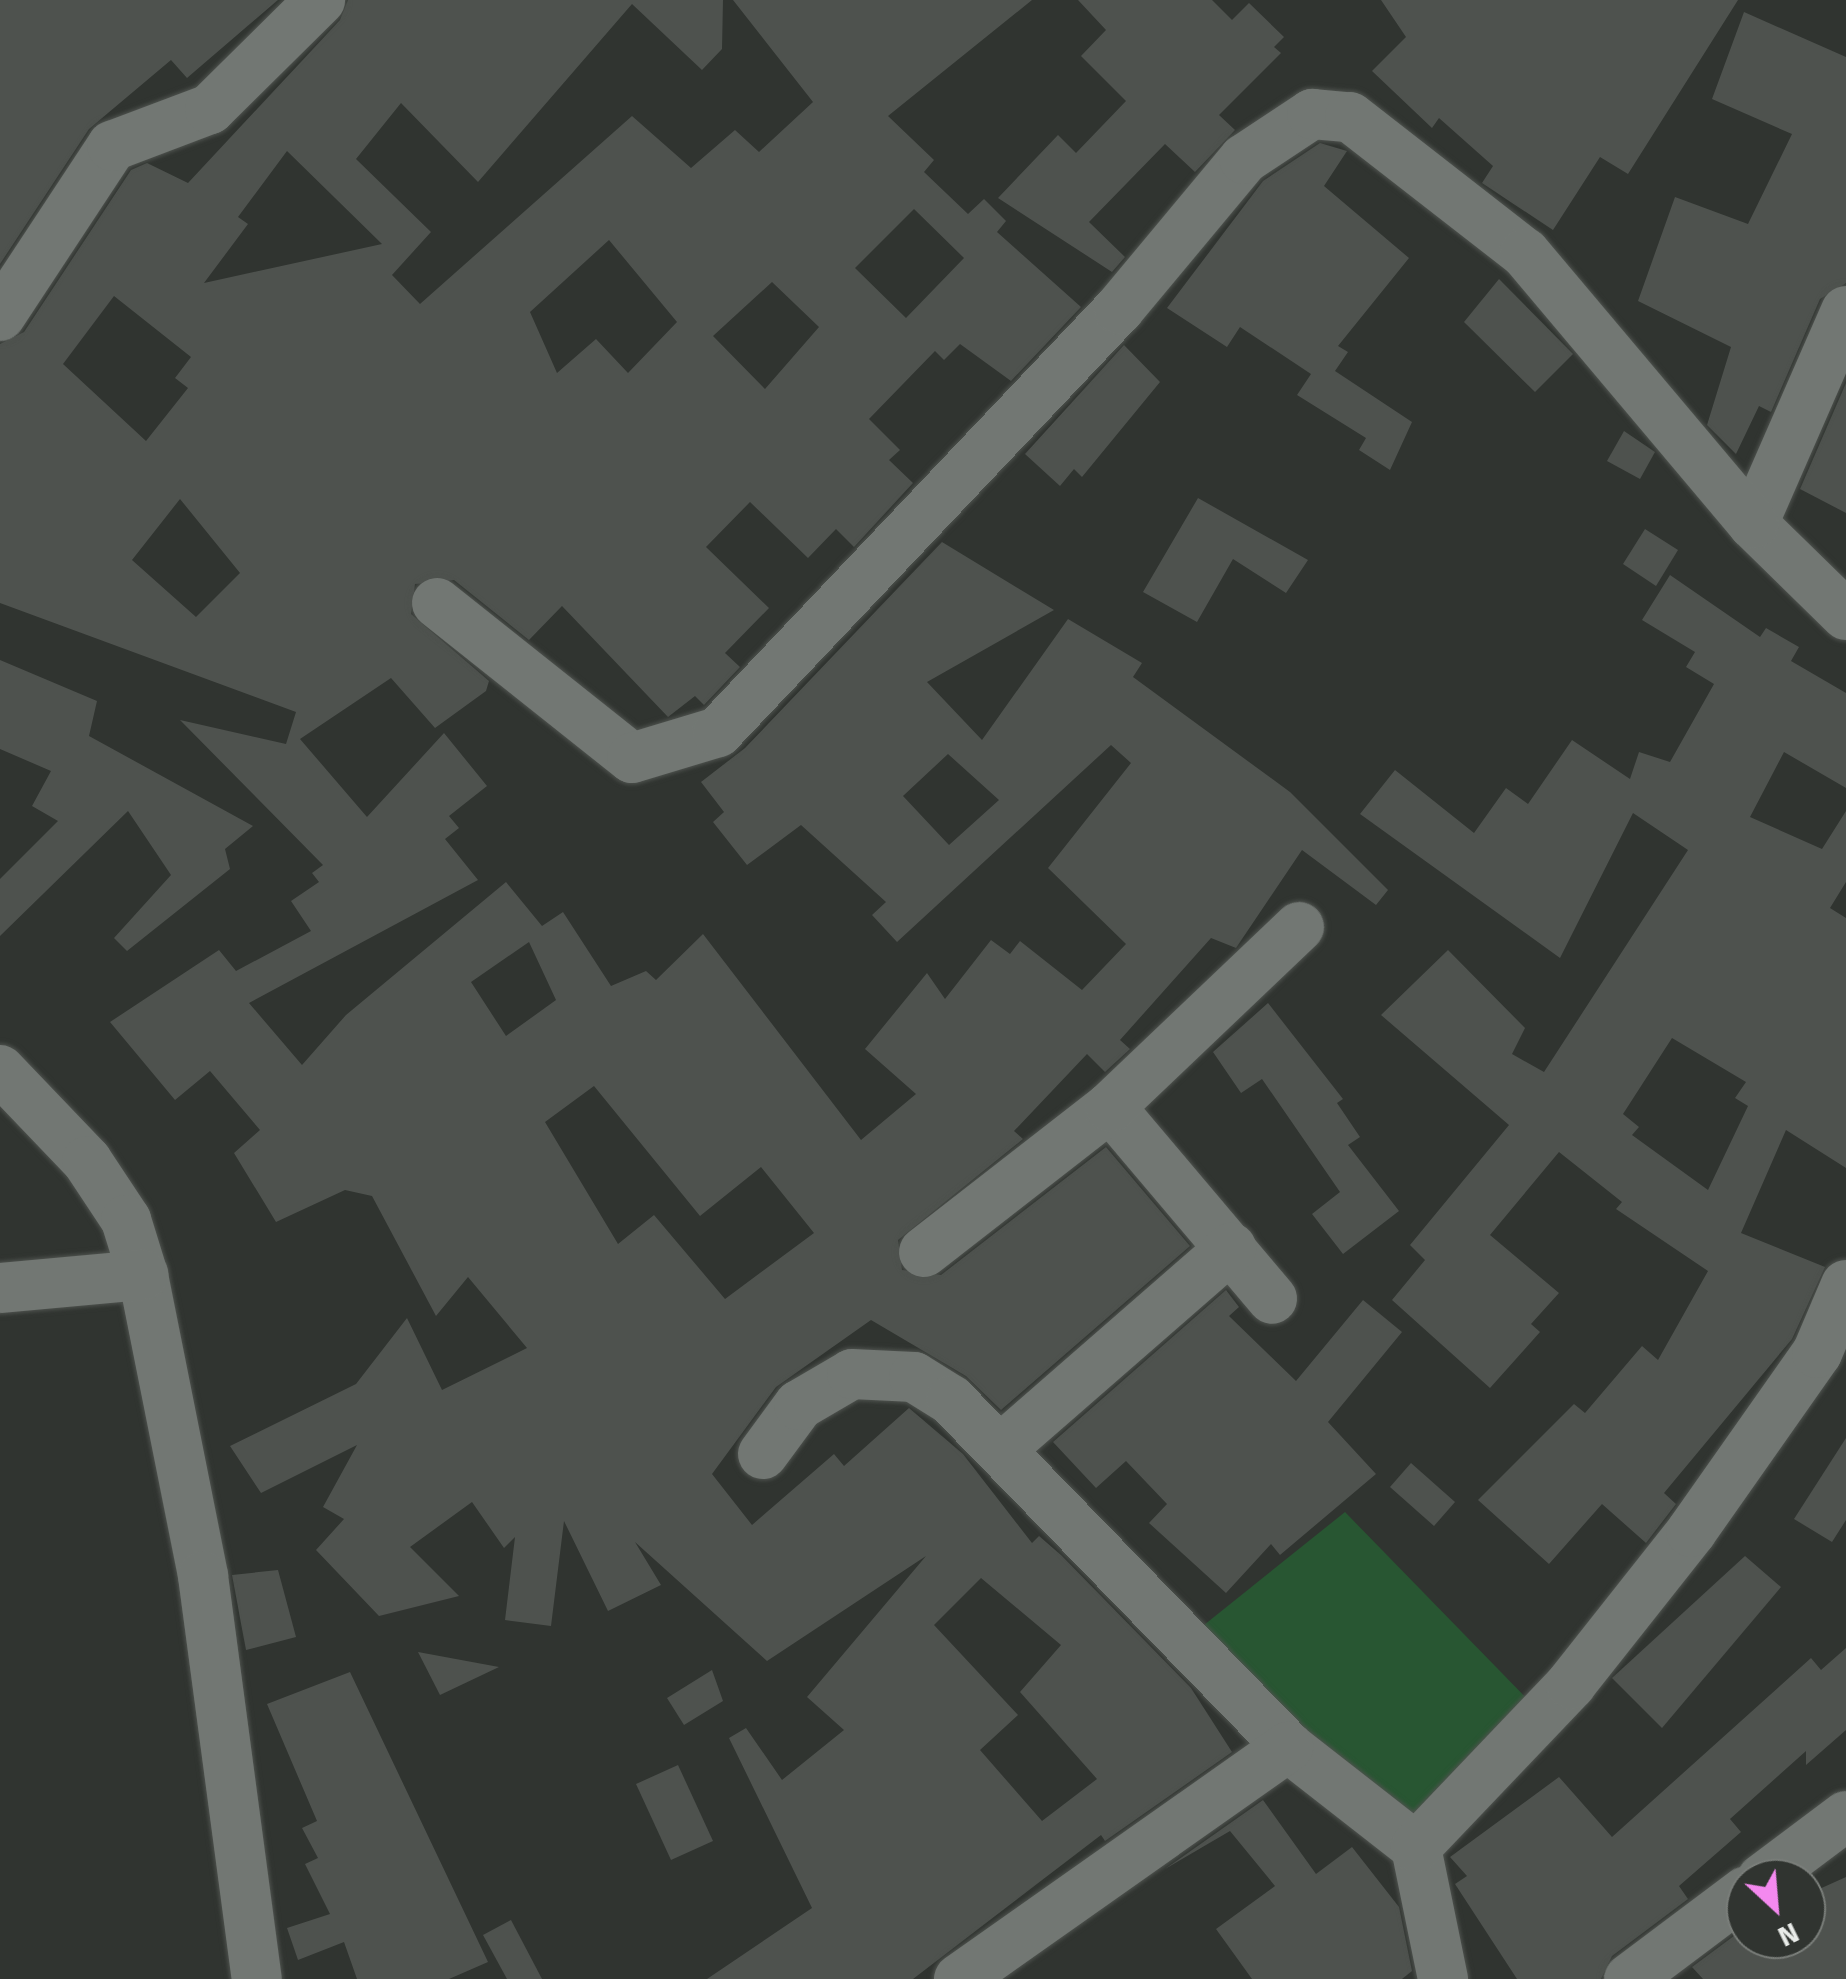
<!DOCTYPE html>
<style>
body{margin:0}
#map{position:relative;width:1846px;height:1979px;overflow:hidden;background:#303430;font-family:"Fira Sans",sans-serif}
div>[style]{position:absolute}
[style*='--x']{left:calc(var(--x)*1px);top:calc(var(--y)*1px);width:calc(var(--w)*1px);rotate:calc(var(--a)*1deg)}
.green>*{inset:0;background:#285632}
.building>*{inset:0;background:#4e524e}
.roads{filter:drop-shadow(0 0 2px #4e524e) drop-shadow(0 0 2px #4e524e)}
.minor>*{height:50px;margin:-25px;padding:0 25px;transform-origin:25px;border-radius:25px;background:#727773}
span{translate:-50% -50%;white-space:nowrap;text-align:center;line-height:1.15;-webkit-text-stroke:8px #303430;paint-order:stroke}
.north{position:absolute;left:1726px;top:1859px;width:100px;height:100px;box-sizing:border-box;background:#303430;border:2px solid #7a7e7a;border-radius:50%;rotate:154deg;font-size:28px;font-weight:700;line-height:40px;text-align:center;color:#e9ece9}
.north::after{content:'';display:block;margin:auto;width:35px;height:45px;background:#f489ef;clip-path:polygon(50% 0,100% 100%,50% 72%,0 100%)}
</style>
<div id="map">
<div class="green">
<i style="clip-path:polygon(1345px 1512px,1535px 1707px,1438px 1817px,1389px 1807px,1189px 1637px)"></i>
</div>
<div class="building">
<i style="clip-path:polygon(0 0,278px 0,187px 78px,171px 60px,89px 129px,0 264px)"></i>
<i style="clip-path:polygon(evenodd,348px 0,723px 0,722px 49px,702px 70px,632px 4px,478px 182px,401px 103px,356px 159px,431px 232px,392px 275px,420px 304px,632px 116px,691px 168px,735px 130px,759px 152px,813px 102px,733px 0,1032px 0,888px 116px,934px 160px,924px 172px,968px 214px,984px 199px,1006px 221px,997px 232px,1081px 307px,1011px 381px,960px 344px,944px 360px,935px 351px,869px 419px,900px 450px,889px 460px,913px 483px,854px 547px,836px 529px,808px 558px,750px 502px,706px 547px,769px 608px,725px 653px,740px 667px,704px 705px,695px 696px,668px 717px,562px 606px,529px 640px,454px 580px,415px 584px,411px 614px,489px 681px,486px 691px,435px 728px,391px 678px,300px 739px,367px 817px,444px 733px,487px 786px,449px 816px,459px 828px,445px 839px,478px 880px,249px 1003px,302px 1065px,346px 1015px,506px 882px,542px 926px,563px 912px,611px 986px,646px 971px,656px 980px,703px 934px,861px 1140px,916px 1094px,865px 1049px,927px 973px,945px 999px,991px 940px,1010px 954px,1020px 941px,1082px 990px,1126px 944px,1048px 868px,1131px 763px,1111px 745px,897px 942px,872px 915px,886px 902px,801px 825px,747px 865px,713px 822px,724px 812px,701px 782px,745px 748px,942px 542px,1054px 610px,927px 682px,982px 740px,1068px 619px,1142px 663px,1133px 677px,1290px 792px,1388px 890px,1376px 905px,1302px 850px,1236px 948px,1211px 938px,1120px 1040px,1130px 1049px,1105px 1072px,1087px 1054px,1014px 1131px,1023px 1139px,898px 1240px,902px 1270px,941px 1275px,1106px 1147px,1190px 1246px,1001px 1410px,966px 1376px,871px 1320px,776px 1387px,712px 1474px,752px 1525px,834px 1454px,844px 1466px,909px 1408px,963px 1454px,1032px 1543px,1039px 1536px,1061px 1555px,1191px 1688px,1232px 1752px,1105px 1841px,1101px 1835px,913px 1979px,707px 1979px,812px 1908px,729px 1738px,746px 1728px,782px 1780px,844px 1730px,807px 1697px,926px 1556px,767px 1661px,635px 1542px,661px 1585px,608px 1611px,564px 1521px,551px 1626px,505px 1620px,515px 1537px,504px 1548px,472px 1502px,410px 1547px,459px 1596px,379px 1616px,316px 1550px,344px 1519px,323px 1507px,357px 1445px,261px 1493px,230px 1446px,356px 1384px,407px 1318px,442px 1390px,527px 1348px,468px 1277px,436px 1316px,372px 1196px,345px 1190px,276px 1222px,234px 1153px,260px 1130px,210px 1071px,175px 1100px,110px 1022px,219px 950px,236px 971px,311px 931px,291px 901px,319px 882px,312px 873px,323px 865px,180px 720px,286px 744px,296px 712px,0 603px,0 344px,24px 332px,131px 170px,147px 163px,188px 183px,340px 20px,348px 0,287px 151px,382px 244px,204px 283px,248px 224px,238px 217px,287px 151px,348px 0,914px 209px,964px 258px,906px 318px,855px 268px,914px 209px,348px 0,609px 240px,677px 322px,628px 373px,596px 339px,557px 373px,530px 312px,609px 240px,348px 0,772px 282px,819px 327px,765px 389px,713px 336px,772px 282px,348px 0,114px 296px,191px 357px,175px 378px,188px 388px,146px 441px,63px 364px,114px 296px,348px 0,180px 499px,240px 573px,196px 617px,132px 560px,180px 499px,348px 0,948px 754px,999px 800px,949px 845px,903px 796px,948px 754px,348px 0,529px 942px,556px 1000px,506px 1036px,471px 982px,529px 942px,348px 0,594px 1086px,700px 1216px,761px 1167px,814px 1233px,725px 1299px,654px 1215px,618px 1244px,545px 1122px,594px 1086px,348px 0,981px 1578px,1061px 1645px,1020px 1692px,1097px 1779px,1042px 1821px,980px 1750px,1018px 1715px,934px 1625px,981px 1578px)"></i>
<i style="clip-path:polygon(1078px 0,1212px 0,1232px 20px,1249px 3px,1284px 37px,1274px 47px,1281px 53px,1219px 115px,1235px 130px,1195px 172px,1165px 144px,1089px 222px,1125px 257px,1112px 272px,998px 198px,1058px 135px,1076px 153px,1126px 101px,1081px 56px,1106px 30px)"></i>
<i style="clip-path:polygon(1381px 0,1738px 0,1628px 174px,1600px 157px,1553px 230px,1482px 183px,1493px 166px,1439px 118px,1432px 128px,1372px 71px,1406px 37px)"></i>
<i style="clip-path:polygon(1744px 12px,1846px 57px,1846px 283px,1820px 299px,1771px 412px,1759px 406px,1736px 454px,1707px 425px,1731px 347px,1638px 301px,1675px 197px,1748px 224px,1792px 134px,1712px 99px)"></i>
<i style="clip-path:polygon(1320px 143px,1347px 151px,1324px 186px,1409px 258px,1338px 346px,1348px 352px,1335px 371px,1412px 422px,1390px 470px,1359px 450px,1366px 438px,1297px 395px,1311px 374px,1240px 327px,1227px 347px,1167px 308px,1263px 181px)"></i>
<i style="clip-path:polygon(1499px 279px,1573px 354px,1535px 392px,1464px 322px)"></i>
<i style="clip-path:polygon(1124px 345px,1160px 382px,1082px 477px,1074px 469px,1060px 486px,1025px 454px)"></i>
<i style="clip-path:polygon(1846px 383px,1846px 513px,1800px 489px)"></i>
<i style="clip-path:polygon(1624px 431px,1655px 452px,1640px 479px,1607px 461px)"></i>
<i style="clip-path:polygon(1198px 498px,1308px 560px,1286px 593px,1233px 559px,1197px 622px,1143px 592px)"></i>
<i style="clip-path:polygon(1645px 529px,1678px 550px,1656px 586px,1623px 564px)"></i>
<i style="clip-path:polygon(evenodd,1670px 575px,1760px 637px,1766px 628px,1799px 647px,1791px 661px,1846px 693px,1846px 788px,1784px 752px,1750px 817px,1822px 849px,1846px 811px,1846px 882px,1830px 908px,1846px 918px,1846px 1168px,1786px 1130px,1741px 1233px,1825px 1267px,1792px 1339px,1664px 1493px,1676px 1504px,1646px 1543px,1602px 1504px,1549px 1564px,1478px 1500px,1574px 1404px,1585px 1413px,1642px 1346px,1658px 1360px,1708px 1271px,1616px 1209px,1622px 1202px,1559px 1152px,1490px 1235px,1559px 1293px,1531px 1324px,1540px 1332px,1490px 1388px,1392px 1300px,1425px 1260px,1410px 1245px,1509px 1125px,1381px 1015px,1448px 950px,1525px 1028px,1512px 1054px,1544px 1072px,1688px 850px,1633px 813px,1560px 958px,1360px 814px,1395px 770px,1474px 833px,1506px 788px,1528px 804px,1572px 740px,1630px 779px,1639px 752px,1670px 762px,1714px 684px,1686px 667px,1695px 652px,1642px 620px,1670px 575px,1672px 1038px,1746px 1082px,1735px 1098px,1748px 1106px,1708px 1190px,1632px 1135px,1639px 1127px,1623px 1114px,1672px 1038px)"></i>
<i style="clip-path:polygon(0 660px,97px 701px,89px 736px,253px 826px,225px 849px,230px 869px,127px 951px,114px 938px,171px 875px,128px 811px,0 936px,0 879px,58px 821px,32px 806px,51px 771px,0 749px)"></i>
<i style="clip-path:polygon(1268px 1003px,1343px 1099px,1337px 1103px,1360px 1137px,1348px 1145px,1399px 1211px,1343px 1254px,1312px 1214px,1340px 1192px,1262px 1079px,1241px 1093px,1213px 1052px)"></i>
<i style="clip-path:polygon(1226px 1290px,1239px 1307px,1229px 1316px,1296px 1381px,1363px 1300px,1402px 1332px,1328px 1422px,1376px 1474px,1280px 1555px,1271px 1544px,1226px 1593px,1149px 1523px,1167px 1504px,1126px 1461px,1096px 1488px,1053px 1442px)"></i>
<i style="clip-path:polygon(1846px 1438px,1846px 1520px,1832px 1542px,1794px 1519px)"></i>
<i style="clip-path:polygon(1411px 1463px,1455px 1502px,1434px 1526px,1390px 1487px)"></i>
<i style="clip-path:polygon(1745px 1556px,1781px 1587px,1662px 1728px,1612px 1678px)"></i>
<i style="clip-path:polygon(278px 1570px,296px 1637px,246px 1650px,232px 1575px)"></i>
<i style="clip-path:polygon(1846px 1648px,1846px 1730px,1806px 1765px,1806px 1751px,1730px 1819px,1741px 1832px,1679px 1886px,1688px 1899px,1612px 1956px,1601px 1979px,1517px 1979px,1455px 1884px,1467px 1876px,1450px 1857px,1559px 1777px,1612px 1837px,1811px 1658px,1821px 1670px)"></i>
<i style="clip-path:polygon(418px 1652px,499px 1667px,440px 1695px)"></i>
<i style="clip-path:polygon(712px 1670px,723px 1701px,684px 1725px,667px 1698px)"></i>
<i style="clip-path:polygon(350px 1672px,488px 1962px,449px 1979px,357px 1979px,344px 1942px,298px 1960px,287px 1928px,330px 1914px,305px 1864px,318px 1858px,302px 1828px,317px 1821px,267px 1704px)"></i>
<i style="clip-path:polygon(678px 1765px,713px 1841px,671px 1860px,636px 1784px)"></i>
<i style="clip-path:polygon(1263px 1800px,1316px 1874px,1352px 1847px,1399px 1907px,1412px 1971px,1402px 1979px,1252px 1979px,1216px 1929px,1275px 1886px,1230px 1831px,1165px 1869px)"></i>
<i style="clip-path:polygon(1846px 1877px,1846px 1979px,1703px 1979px,1692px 1967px,1746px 1927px,1746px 1939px,1806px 1939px,1806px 1895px)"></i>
<i style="clip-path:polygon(511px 1920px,542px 1979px,507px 1979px,483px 1935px)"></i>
</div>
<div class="roads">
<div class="minor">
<i style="--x:1846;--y:311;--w:232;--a:113.6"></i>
<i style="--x:1753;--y:524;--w:130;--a:44.4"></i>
<i style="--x:0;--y:316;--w:204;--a:-56.6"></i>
<i style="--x:112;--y:146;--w:105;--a:-20.7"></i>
<i style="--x:210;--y:109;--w:155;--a:-44.7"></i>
<i style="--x:437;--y:603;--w:249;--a:38.5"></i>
<i style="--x:632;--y:758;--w:90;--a:-16.8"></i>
<i style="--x:718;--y:732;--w:583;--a:-46.53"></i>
<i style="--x:1119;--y:309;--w:195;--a:-50.2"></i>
<i style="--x:1244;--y:159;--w:82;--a:-33.5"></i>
<i style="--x:1312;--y:114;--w:38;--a:5"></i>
<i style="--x:1350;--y:117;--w:222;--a:37.9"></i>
<i style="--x:1525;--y:253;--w:354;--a:49.9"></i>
<i style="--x:0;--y:1070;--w:126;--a:46.3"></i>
<i style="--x:87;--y:1161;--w:71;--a:56.5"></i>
<i style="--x:126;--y:1220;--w:58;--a:72.8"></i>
<i style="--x:143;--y:1275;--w:307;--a:78.7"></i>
<i style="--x:203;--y:1576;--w:407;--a:82.4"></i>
<i style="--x:1110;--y:1107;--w:251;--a:49.8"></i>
<i style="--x:924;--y:1252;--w:236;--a:-37.9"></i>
<i style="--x:1110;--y:1107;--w:261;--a:-43.6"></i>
<i style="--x:0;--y:1288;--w:144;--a:-5.2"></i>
<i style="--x:1003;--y:1447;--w:303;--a:-41.1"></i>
<i style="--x:763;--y:1454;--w:61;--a:-53.7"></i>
<i style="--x:799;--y:1405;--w:61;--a:-30.3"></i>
<i style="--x:852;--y:1374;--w:62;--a:2.8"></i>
<i style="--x:914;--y:1377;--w:44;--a:31.9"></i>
<i style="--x:951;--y:1400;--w:484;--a:45.8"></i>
<i style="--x:1288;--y:1747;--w:162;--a:38"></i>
<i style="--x:1762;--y:1879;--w:105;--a:-36.9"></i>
<i style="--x:959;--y:1979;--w:403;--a:-35.2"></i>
<i style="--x:1443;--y:1979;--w:135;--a:-101.6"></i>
<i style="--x:1416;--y:1847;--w:225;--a:-46.4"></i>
<i style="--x:1571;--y:1684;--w:194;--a:-51.7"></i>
<i style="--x:1691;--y:1532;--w:219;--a:-54.9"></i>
<i style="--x:1817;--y:1353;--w:74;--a:-66.9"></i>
<i style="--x:1629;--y:1979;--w:146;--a:-36.9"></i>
</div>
</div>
<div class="north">N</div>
</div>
